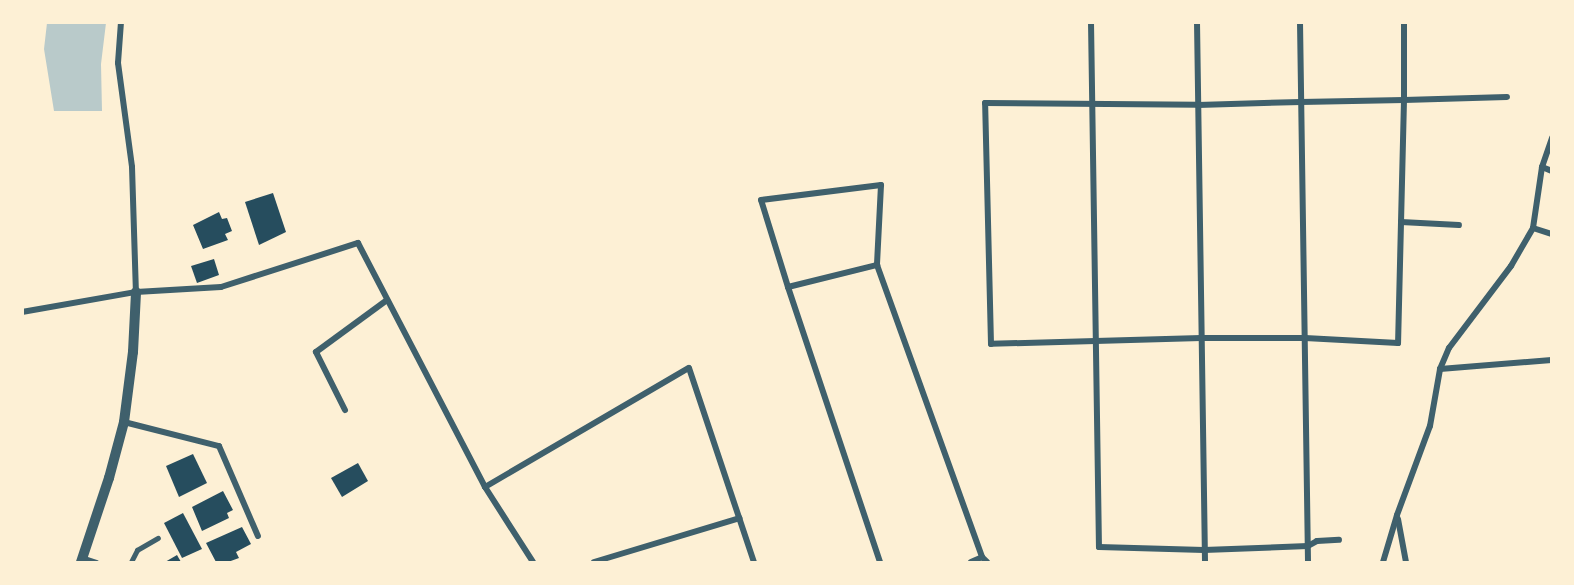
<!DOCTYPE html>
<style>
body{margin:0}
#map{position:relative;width:1574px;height:585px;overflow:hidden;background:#fdf0d5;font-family:"Work Sans",sans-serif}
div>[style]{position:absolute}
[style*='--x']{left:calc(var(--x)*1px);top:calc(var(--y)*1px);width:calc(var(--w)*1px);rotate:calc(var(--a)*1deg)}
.green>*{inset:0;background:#b9caca}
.building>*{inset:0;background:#264d5e}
.service>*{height:4.5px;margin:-2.25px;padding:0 2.25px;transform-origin:2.25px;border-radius:2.25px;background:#3f606c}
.minor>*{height:6px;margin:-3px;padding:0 3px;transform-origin:3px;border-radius:3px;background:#3f606c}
.tertiary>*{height:10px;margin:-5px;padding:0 5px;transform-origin:5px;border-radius:5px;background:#3f606c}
span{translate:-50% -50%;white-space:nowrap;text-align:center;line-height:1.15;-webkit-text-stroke:5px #fdf0d5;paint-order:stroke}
.frame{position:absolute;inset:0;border:24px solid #fdf0d5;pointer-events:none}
</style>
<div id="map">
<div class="green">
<i style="clip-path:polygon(47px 23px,106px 23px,101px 64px,102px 111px,54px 111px,44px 49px)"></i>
</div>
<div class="building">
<i style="clip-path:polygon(273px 193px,286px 232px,259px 245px,245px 202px)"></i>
<i style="clip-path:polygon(219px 212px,222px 219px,227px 218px,232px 231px,225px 234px,228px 240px,203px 249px,193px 225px)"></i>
<i style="clip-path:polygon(214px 259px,219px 275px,197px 283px,191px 266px)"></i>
<i style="clip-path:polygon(193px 454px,207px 483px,179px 497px,166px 466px)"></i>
<i style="clip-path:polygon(358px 463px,368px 481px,342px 497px,331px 478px)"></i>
<i style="clip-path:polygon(223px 491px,233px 510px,227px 513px,229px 518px,202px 531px,192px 507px)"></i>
<i style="clip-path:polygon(183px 513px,202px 549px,182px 558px,164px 523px)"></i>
<i style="clip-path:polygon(242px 527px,251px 544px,236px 552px,239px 558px,228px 562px,216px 562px,206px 543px)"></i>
<i style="clip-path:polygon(177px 555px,181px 562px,165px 562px)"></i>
</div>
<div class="service">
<i style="--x:84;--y:558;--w:13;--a:18"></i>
<i style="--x:131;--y:562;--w:13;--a:-63"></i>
<i style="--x:137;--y:550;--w:24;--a:-30"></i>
</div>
<div class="minor">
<i style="--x:121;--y:22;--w:41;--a:94.2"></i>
<i style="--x:118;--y:63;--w:105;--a:82.3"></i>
<i style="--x:132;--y:167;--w:125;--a:88.2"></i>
<i style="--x:1091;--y:22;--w:525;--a:89.13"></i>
<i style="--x:1099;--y:547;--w:105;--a:1.6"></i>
<i style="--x:1204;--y:550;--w:104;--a:-2.2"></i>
<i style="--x:1308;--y:546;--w:10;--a:-29"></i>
<i style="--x:1317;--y:541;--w:22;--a:-3"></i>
<i style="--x:1197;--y:22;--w:540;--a:89.15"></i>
<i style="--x:1300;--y:22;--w:540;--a:89.15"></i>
<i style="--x:1404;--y:22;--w:78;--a:90"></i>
<i style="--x:1404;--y:100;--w:243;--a:91.4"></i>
<i style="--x:1398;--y:343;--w:93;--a:-176.9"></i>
<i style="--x:1305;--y:338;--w:104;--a:180"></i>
<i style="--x:1201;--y:338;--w:210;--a:178.4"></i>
<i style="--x:991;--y:344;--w:241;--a:-91.4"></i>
<i style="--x:985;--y:103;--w:213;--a:0.5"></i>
<i style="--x:1198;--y:105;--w:103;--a:-1.7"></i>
<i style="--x:1301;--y:102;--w:103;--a:-1.1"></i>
<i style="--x:1404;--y:100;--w:103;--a:-1.7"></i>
<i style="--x:1542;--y:167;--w:11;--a:22"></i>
<i style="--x:1401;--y:222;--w:58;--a:3"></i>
<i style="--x:1533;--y:228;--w:20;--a:18"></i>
<i style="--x:788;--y:287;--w:91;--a:-107.2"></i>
<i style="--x:761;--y:200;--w:121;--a:-7.1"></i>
<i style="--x:881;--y:185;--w:80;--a:92.9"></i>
<i style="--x:22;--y:312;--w:116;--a:-10"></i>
<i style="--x:136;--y:292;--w:85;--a:-3.4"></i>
<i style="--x:221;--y:287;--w:144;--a:-17.8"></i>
<i style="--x:358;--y:243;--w:275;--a:62.5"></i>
<i style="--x:485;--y:487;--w:89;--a:57.4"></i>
<i style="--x:1440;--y:369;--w:112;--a:-4.6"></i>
<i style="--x:345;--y:410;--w:65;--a:-116.6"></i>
<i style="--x:316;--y:352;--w:88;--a:-36.2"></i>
<i style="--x:124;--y:422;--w:98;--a:14.2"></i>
<i style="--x:219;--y:446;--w:98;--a:66.6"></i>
<i style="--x:485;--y:487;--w:236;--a:-30.3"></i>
<i style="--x:689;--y:368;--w:205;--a:71.5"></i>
<i style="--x:1398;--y:519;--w:44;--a:79.5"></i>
<i style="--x:594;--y:562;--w:152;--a:-16.8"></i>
<i style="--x:880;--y:562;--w:290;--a:-108.5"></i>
<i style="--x:788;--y:287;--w:92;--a:-13.9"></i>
<i style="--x:877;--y:265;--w:310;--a:70.2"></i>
<i style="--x:982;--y:557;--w:7;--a:45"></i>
<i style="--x:971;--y:562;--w:12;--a:-24"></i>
<i style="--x:1383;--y:562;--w:49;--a:-73.4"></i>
<i style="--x:1397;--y:515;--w:95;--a:-69.7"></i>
<i style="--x:1430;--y:426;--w:58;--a:-80"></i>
<i style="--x:1440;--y:369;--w:23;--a:-67"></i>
<i style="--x:1449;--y:348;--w:103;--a:-52.9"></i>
<i style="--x:1511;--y:266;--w:44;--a:-59.9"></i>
<i style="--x:1533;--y:228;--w:62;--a:-81.6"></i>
<i style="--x:1542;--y:167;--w:31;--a:-71"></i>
</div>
<div class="tertiary">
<i style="--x:81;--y:562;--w:89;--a:-71.6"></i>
<i style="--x:109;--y:478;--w:58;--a:-75"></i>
<i style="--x:124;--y:422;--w:71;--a:-82.7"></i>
<i style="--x:133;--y:352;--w:60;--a:-87.1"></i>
</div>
<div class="frame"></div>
</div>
